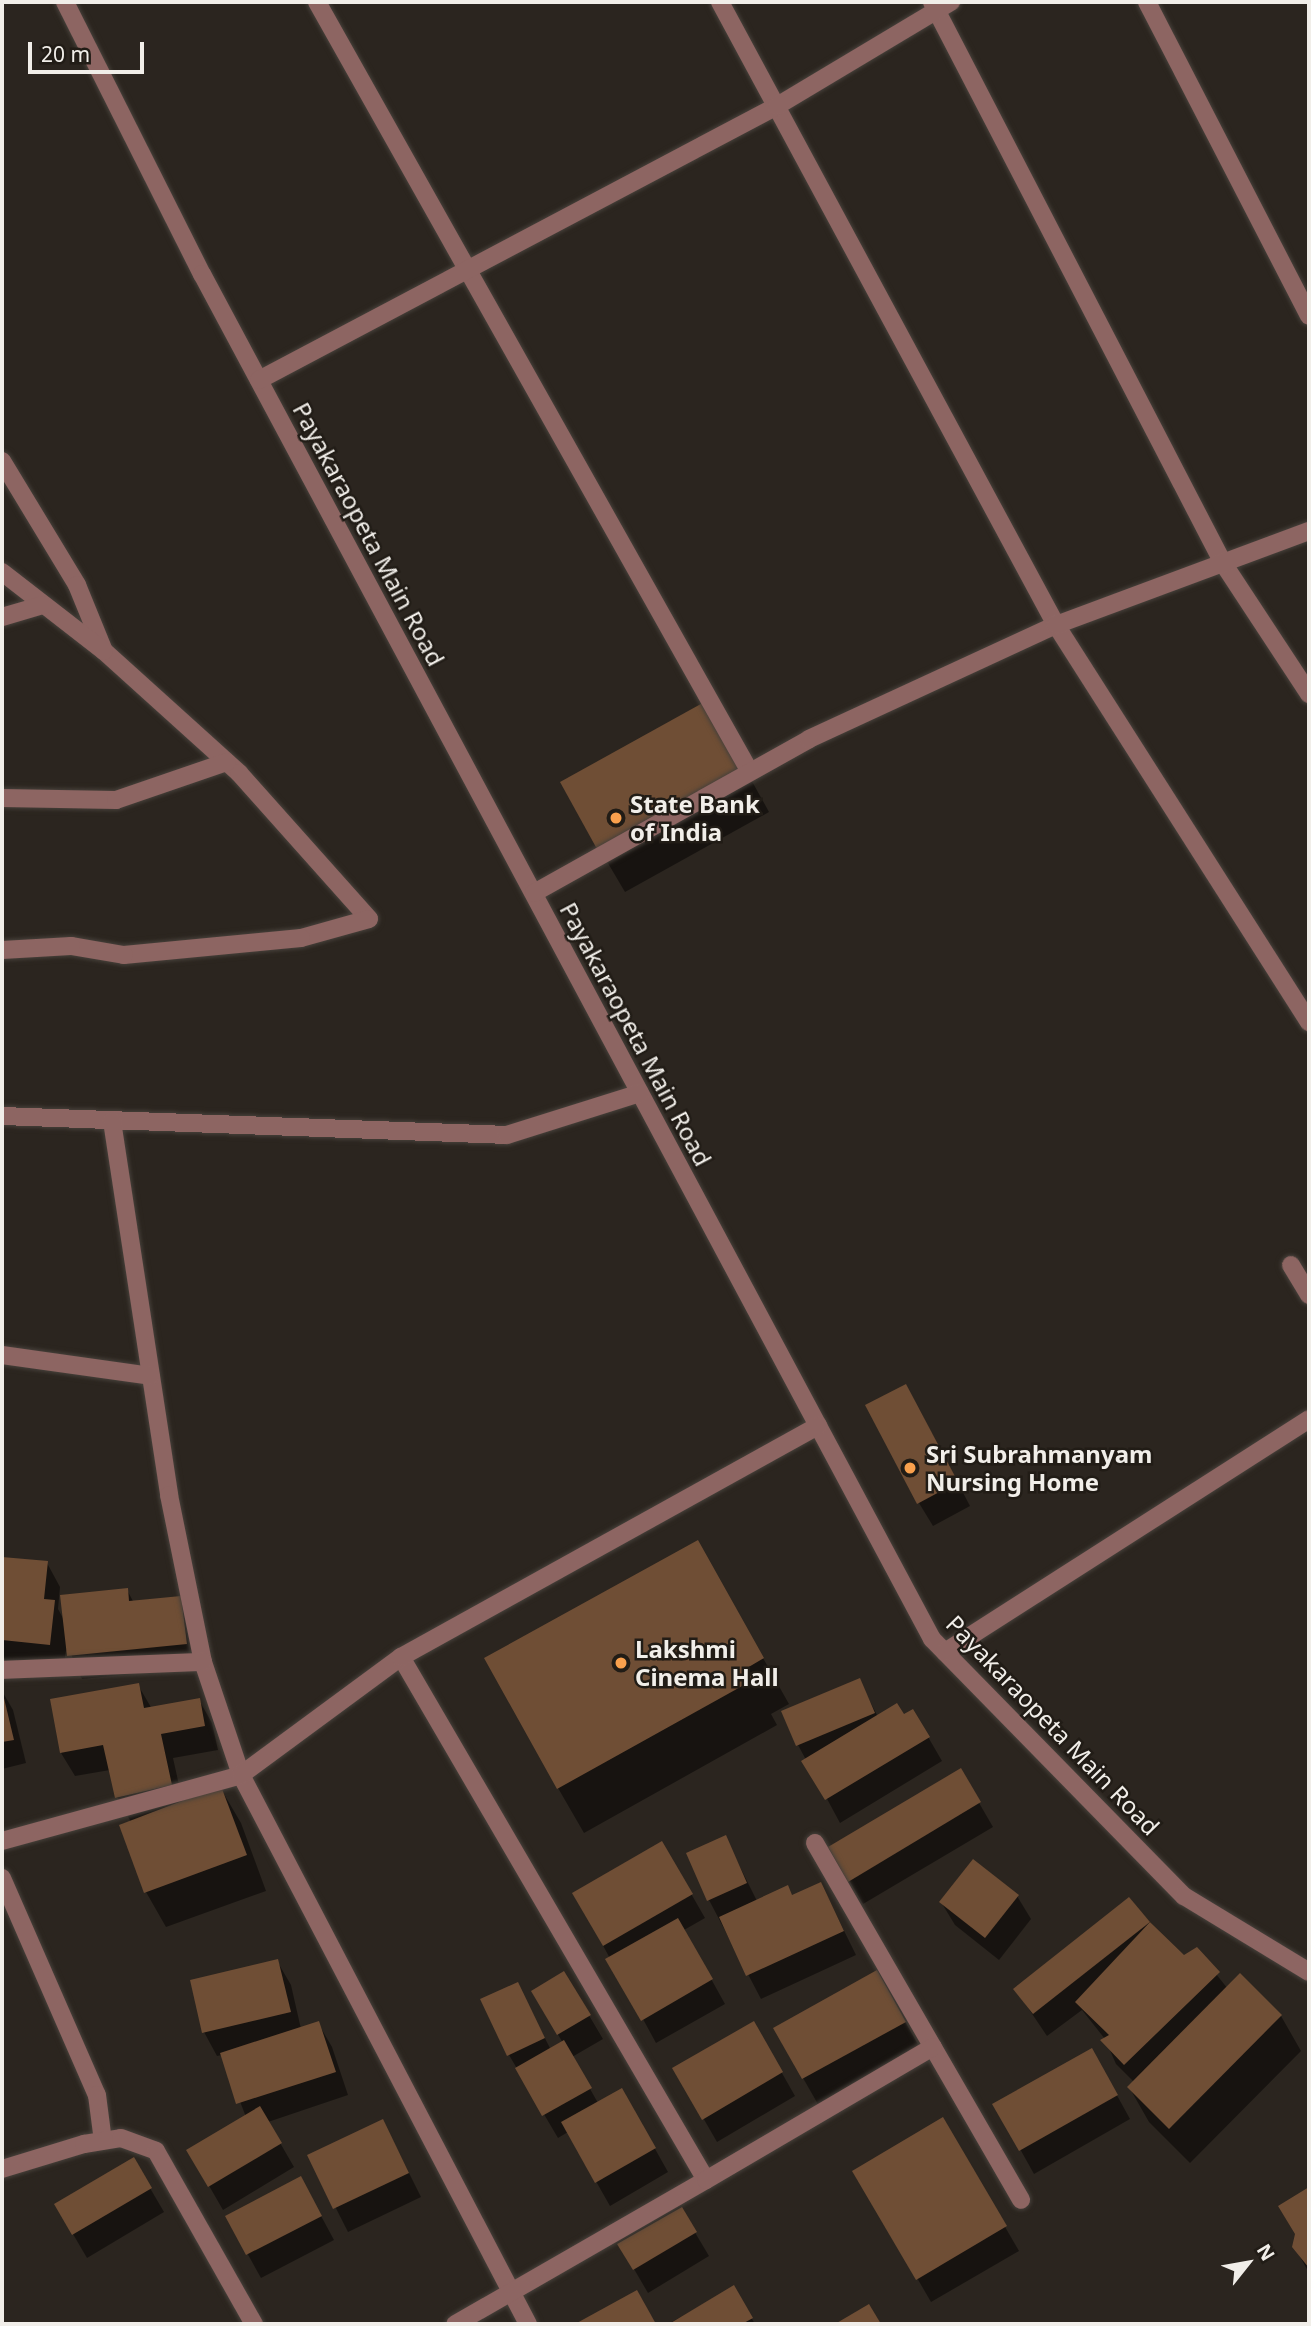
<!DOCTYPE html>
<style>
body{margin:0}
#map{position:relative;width:1311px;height:2326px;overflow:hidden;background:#2b251f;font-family:"Noto Sans",sans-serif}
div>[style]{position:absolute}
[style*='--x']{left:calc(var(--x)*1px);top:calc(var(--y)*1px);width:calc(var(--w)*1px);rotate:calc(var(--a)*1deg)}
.shadow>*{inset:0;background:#0007}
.building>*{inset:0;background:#6f4e35}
.roads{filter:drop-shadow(0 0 2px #47413b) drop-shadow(0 0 2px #47413b)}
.minor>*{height:18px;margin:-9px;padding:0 9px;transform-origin:9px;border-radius:9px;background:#8d6562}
.dots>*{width:19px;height:19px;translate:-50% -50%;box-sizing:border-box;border:4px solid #211c16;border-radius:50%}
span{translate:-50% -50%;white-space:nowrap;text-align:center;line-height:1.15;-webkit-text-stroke:5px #211c16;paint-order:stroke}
.street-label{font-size:24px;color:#f1eee9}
.poi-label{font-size:24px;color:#f1eee9;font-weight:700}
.left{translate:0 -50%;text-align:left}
.frame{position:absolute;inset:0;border:4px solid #f1eee9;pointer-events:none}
.north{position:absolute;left:1213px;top:2228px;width:70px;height:70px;-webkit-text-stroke:5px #211c16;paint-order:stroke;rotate:59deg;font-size:19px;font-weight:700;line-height:28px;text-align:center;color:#f1eee9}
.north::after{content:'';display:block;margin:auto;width:24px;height:32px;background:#f1eee9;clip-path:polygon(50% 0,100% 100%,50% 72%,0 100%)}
.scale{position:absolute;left:28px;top:42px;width:116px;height:32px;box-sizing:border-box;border:4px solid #f1eee9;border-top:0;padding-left:9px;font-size:21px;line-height:24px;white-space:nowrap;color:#f1eee9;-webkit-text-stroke:5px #211c16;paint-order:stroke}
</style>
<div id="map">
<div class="shadow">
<i style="clip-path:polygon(733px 747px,769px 812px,625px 892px,599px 848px)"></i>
<i style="clip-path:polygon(919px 1409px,970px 1506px,933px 1526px,919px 1503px)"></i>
<i style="clip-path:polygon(2px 1558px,47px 1563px,60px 1587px,58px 1609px,64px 1620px,127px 1590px,134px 1603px,181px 1598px,194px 1622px,199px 1667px,82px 1679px,67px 1645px,63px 1668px,6px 1662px,2px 1654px)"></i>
<i style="clip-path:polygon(723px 1587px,789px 1704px,771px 1714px,777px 1725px,584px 1833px,558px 1788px)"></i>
<i style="clip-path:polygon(859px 1680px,878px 1717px,903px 1717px,913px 1711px,942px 1761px,840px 1823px,798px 1745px)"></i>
<i style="clip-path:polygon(138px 1685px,152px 1709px,199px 1700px,212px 1723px,218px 1750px,173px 1758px,183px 1803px,221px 1789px,241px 1823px,266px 1891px,166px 1927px,146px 1892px,121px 1826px,131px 1822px,117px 1797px,110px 1770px,75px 1776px,61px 1753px)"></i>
<i style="clip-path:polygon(2px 1691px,13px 1710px,26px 1763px,2px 1769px)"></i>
<i style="clip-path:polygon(960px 1770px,993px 1827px,863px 1904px,830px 1848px)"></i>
<i style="clip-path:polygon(725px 1837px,757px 1901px,793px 1897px,821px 1884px,856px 1955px,761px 1999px,709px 1900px)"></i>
<i style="clip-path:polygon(662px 1843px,705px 1918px,684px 1930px,725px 2004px,656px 2043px,575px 1894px)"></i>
<i style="clip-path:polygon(1017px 1896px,1031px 1919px,999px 1960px,955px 1925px,941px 1902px)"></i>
<i style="clip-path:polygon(1129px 1900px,1184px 1957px,1196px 1949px,1228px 1989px,1240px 1976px,1281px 2016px,1301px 2051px,1190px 2163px,1149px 2122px,1129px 2087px,1134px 2082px,1116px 2064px,1105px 2039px,1082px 2010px,1047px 2036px,1016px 1990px)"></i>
<i style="clip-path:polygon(277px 1961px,291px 1985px,301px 2029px,318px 2023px,332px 2047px,348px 2095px,268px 2122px,294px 2167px,223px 2210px,189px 2151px,246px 2117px,222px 2055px,217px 2056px,204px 2032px)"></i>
<i style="clip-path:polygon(564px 1973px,603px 2039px,572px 2057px,598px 2103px,622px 2090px,668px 2172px,610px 2206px,568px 2132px,558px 2138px,509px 2055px,517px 1984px,551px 2050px,563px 2043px,533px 1992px)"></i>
<i style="clip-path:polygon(897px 2007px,925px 2057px,823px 2113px,803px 2078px)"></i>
<i style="clip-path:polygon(754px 2024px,795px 2096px,717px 2142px,675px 2069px)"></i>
<i style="clip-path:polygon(1092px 2050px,1130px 2119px,1034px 2174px,995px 2104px)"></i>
<i style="clip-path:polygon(943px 2120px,1019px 2251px,931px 2302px,855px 2171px)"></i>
<i style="clip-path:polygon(383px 2121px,421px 2197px,348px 2232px,309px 2155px)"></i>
<i style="clip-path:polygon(133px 2159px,164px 2212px,87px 2258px,56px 2205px)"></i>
<i style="clip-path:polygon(1309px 2189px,1309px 2273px,1294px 2246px,1296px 2234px,1280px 2207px)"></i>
<i style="clip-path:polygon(313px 2201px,334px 2240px,261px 2278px,227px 2217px)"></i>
<i style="clip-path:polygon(681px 2209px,709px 2256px,648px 2293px,620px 2245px)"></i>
<i style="clip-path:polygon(733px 2287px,755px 2324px,671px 2324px,670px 2323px)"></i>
</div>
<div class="building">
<i style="clip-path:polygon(708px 700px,745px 766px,597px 849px,560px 782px)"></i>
<i style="clip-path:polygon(906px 1384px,958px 1482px,917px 1504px,865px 1405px)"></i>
<i style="clip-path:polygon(698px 1540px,764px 1658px,747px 1668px,753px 1680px,557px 1789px,484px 1658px)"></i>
<i style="clip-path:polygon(2px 1557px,48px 1561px,44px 1599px,55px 1600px,50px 1645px,2px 1640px)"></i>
<i style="clip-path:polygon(128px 1588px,129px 1601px,181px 1596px,187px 1644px,67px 1656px,60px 1595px)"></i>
<i style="clip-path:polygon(860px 1678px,875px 1713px,796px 1746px,781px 1711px)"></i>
<i style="clip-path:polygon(139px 1683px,144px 1708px,200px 1698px,205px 1726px,161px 1734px,172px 1785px,115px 1798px,103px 1745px,60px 1753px,50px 1699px)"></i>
<i style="clip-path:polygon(3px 1694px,14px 1740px,2px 1742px,2px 1695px)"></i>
<i style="clip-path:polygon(897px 1703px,904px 1714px,913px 1709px,930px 1737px,825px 1800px,801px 1761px)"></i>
<i style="clip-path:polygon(961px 1768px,981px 1802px,848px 1882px,828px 1847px)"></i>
<i style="clip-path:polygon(221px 1786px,247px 1855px,144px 1893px,119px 1825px)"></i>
<i style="clip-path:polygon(726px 1835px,747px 1883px,707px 1901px,686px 1853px)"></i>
<i style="clip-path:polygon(662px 1841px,693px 1894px,603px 1946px,572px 1893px)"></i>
<i style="clip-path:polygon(973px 1859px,1019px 1895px,985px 1938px,939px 1902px)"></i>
<i style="clip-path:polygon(821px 1882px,844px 1931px,746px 1976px,719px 1917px,788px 1885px,792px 1895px)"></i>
<i style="clip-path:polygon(1129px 1897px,1150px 1922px,1033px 2014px,1013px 1989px)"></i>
<i style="clip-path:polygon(678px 1918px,713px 1979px,641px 2021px,605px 1959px)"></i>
<i style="clip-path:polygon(1150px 1922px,1184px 1955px,1197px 1947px,1220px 1972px,1124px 2065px,1100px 2040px,1109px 2035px,1075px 2002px)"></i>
<i style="clip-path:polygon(278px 1959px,291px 2012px,202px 2033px,190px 1980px)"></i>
<i style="clip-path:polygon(877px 1970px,906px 2022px,802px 2079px,773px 2028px)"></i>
<i style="clip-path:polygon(564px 1971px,591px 2015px,557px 2035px,531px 1991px)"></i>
<i style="clip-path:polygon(1240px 1973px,1282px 2015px,1169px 2129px,1127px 2087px)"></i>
<i style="clip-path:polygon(518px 1982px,545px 2038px,507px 2056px,480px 1999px)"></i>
<i style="clip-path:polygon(319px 2021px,336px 2072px,236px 2104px,220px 2053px)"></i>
<i style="clip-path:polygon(754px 2021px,783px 2072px,702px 2120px,672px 2068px)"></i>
<i style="clip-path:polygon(564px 2040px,592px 2088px,542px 2116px,515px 2068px)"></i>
<i style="clip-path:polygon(1092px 2048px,1118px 2095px,1019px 2151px,992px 2104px)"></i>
<i style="clip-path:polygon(622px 2088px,656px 2148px,595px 2183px,561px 2122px)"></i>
<i style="clip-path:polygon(260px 2106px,282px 2143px,208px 2187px,186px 2150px)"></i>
<i style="clip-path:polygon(943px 2117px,1007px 2226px,916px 2280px,852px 2171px)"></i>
<i style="clip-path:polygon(383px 2119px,409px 2173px,333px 2209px,307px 2155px)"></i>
<i style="clip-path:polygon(134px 2157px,152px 2188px,72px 2235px,54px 2204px)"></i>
<i style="clip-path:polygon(301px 2176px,322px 2216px,246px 2255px,225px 2216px)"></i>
<i style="clip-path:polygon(1309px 2187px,1309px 2268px,1292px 2247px,1295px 2234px,1278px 2206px)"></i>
<i style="clip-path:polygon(682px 2207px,697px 2232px,633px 2270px,617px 2244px)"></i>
<i style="clip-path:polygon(734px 2285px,753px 2318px,742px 2324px,669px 2324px)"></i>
<i style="clip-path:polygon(637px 2290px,656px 2324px,575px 2324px)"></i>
<i style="clip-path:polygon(869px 2304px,881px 2324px,835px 2324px)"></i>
</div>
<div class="roads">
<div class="minor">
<i style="--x:65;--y:2;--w:305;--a:63.3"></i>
<i style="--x:202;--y:274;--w:1548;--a:61.86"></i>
<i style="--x:932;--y:1639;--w:360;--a:45.6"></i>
<i style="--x:1184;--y:1896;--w:146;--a:31.3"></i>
<i style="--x:317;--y:2;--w:883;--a:60.65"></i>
<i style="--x:720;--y:2;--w:708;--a:61.66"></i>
<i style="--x:1056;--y:625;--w:471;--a:57.5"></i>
<i style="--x:932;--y:2;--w:632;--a:62.58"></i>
<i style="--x:1223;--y:563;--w:157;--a:56.7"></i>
<i style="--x:1147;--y:2;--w:353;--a:62.7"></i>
<i style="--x:259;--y:380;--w:586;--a:-27.88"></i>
<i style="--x:777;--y:106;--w:203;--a:-30.9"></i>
<i style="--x:2;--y:461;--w:145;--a:58.8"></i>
<i style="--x:77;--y:585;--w:71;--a:67.8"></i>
<i style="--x:104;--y:651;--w:182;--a:42.1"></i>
<i style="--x:239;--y:773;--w:195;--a:48.3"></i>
<i style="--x:369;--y:919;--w:71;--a:164.4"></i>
<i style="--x:301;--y:938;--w:178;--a:174.5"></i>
<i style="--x:124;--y:955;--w:54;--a:-170.4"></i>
<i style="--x:71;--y:946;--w:69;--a:176.7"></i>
<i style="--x:2;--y:572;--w:129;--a:37.8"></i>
<i style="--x:2;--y:617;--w:43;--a:-16.3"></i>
<i style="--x:2;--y:798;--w:114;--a:1"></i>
<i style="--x:116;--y:800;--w:117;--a:-18.9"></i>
<i style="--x:534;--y:893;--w:315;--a:-29.2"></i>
<i style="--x:809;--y:739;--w:272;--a:-24.8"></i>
<i style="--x:1056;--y:625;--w:270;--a:-20.4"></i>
<i style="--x:2;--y:1116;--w:505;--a:2.15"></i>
<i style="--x:507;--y:1135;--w:139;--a:-17.5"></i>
<i style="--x:112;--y:1121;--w:378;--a:81.3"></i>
<i style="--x:169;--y:1495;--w:170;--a:78.5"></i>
<i style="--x:203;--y:1662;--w:119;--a:71.4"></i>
<i style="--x:241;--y:1775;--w:619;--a:62.4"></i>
<i style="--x:1291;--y:1265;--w:35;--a:59"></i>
<i style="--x:2;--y:1355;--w:150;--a:8"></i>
<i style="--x:945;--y:1652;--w:432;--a:-32.6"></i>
<i style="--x:401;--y:1657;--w:605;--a:59.75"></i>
<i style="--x:706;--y:2180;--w:289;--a:150.1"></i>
<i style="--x:2;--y:1670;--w:201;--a:-2.3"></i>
<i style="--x:2;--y:1841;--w:248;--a:-15.4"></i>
<i style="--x:241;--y:1775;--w:199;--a:-36.4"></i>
<i style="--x:401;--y:1657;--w:477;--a:-29"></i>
<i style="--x:815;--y:1843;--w:412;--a:60"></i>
<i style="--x:2;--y:1878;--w:237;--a:66.4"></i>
<i style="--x:97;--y:2095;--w:46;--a:82.6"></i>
<i style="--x:2;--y:2169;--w:86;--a:-17"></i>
<i style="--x:84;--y:2144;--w:37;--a:-9"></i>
<i style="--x:121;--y:2138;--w:37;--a:20"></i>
<i style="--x:156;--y:2151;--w:199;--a:60.5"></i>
<i style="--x:706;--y:2180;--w:263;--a:-30.4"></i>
</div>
</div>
<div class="dots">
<i style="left:616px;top:818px;background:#f9a04d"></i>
<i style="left:910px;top:1468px;background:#f9a04d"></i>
<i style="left:621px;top:1663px;background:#f9a04d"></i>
</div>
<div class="street-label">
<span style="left:369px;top:534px;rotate:62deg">Payakaraopeta Main Road</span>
<span style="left:636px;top:1034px;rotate:62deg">Payakaraopeta Main Road</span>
<span style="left:1053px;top:1725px;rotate:46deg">Payakaraopeta Main Road</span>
</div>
<div class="poi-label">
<span class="left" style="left:630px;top:818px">State Bank<br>of India</span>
<span class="left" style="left:926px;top:1468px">Sri Subrahmanyam<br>Nursing Home</span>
<span class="left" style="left:635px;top:1663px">Lakshmi<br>Cinema Hall</span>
</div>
<div class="frame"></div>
<div class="north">N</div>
<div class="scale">20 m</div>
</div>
